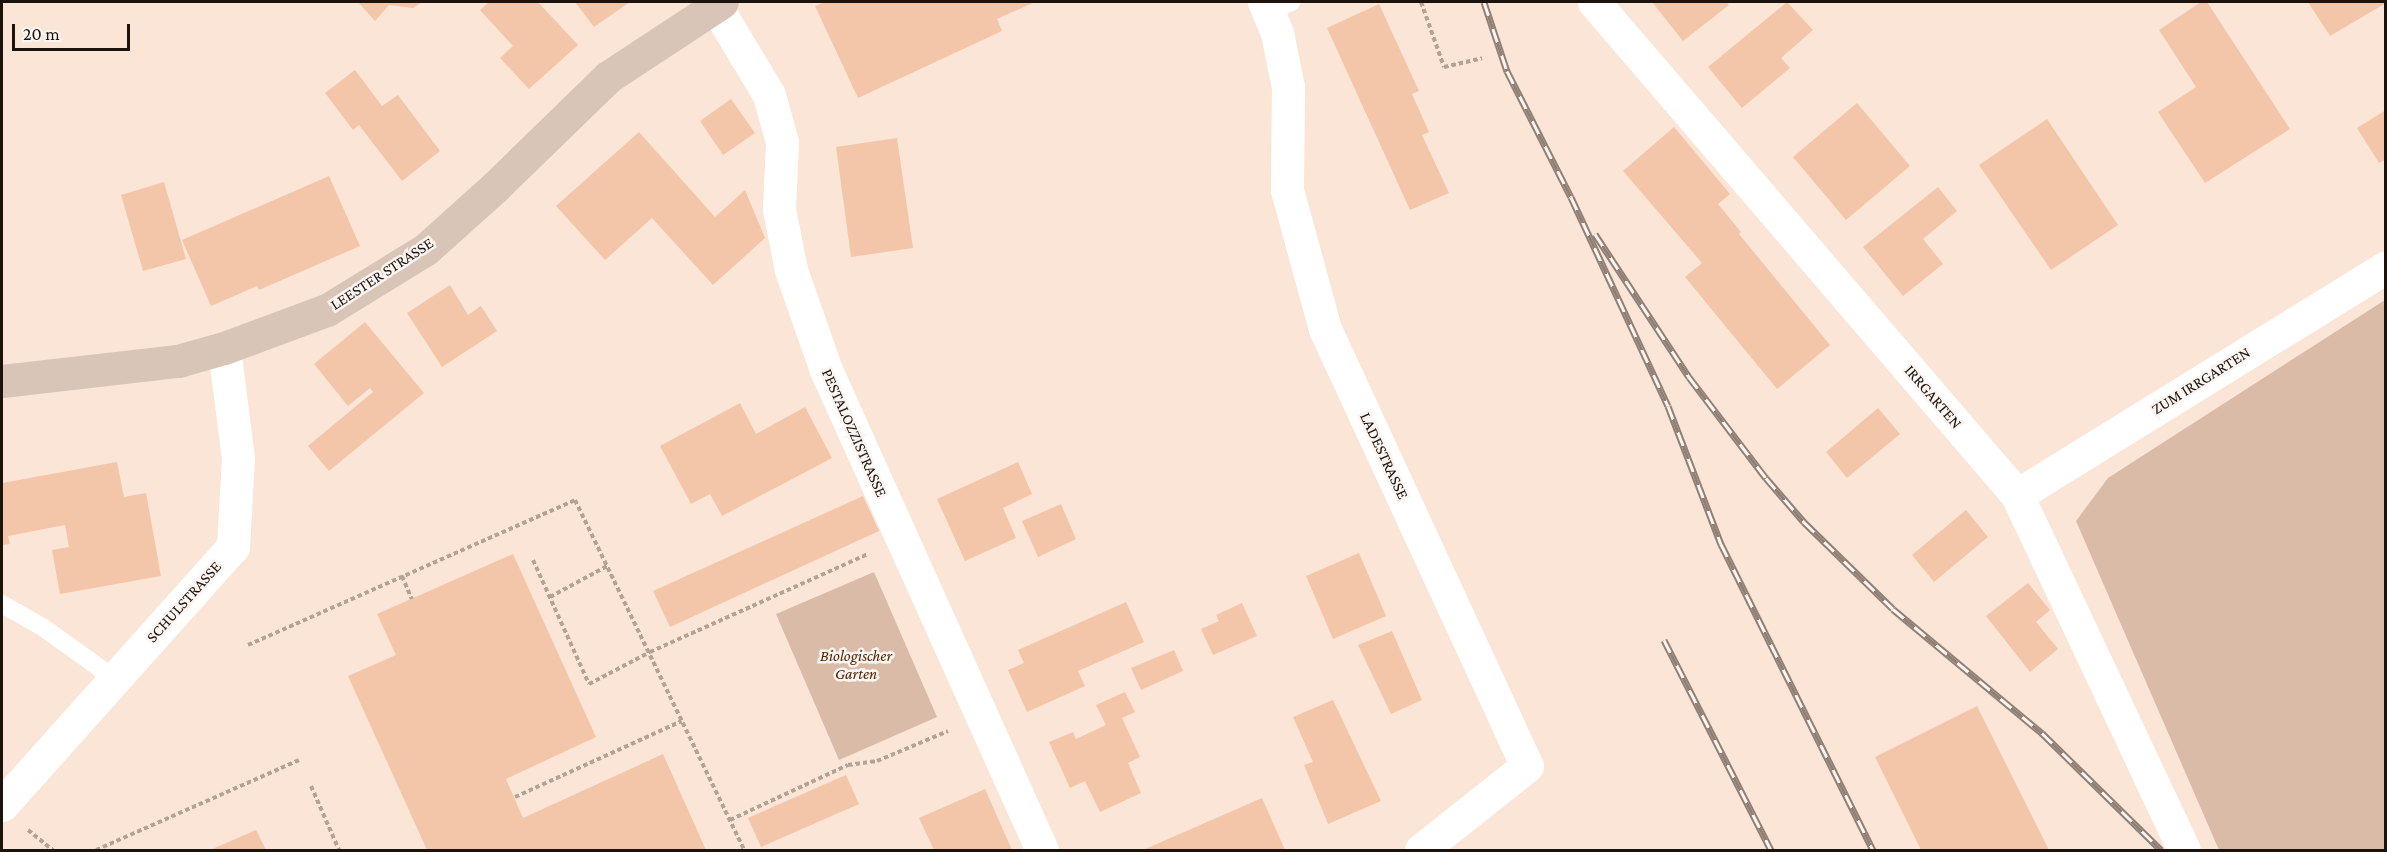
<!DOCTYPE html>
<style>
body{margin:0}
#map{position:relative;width:2387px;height:852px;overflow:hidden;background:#fbe5d6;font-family:"Crimson Pro",serif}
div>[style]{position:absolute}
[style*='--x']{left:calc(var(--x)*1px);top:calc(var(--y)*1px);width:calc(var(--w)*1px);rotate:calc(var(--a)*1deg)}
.green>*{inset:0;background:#dabba8}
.building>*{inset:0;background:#f4c6a9}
.path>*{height:4px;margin-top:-2px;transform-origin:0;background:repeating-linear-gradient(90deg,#b3a295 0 4.5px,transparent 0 7.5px)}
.lane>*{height:18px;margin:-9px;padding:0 9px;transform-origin:9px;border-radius:9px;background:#fff}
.street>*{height:33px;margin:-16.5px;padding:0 16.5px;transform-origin:16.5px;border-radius:16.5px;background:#fff}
.secondary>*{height:33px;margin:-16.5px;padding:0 16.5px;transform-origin:16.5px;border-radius:16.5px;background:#d9c5b7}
.rail>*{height:7px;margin-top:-3.5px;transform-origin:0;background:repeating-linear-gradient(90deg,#fbf5f2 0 14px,#8f7f75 0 28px);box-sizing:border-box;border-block:2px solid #8f7f75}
span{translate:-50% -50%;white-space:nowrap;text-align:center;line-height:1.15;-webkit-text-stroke:5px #fbf5f2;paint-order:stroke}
.street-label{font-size:16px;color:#1c130d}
.park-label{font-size:16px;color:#4e2402;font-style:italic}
.frame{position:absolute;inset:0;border:3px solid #1c130d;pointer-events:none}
.scale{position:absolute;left:12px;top:24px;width:118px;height:27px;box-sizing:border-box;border:3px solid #1c130d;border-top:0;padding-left:8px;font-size:18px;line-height:21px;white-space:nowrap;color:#1c130d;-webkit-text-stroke:4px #fbf5f2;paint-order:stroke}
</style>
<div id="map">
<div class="green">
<i style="clip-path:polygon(2385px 300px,2385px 850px,2219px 850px,2076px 521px,2108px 478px)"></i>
<i style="clip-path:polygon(874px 572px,937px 717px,839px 760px,776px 614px)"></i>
</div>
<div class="building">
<i style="clip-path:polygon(358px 2px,422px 2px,413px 8px,389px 5px,375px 21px)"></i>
<i style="clip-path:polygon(489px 2px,538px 2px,578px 45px,529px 89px,500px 58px,513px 46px,480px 10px)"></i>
<i style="clip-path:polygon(575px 2px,630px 2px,594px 27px)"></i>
<i style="clip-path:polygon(825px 2px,1035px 2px,997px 19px,1002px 31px,858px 98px,815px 6px)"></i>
<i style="clip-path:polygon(1652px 2px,1726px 2px,1729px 5px,1683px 41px)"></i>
<i style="clip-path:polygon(1787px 2px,1813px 30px,1781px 58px,1790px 68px,1742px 108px,1708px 67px)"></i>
<i style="clip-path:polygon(2201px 2px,2207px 2px,2290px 129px,2205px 183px,2158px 112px,2196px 87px,2159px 30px)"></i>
<i style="clip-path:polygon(2308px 2px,2386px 2px,2386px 3px,2330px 36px)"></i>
<i style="clip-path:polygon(1379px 4px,1419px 91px,1412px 94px,1429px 132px,1422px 135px,1449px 193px,1410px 210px,1327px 28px)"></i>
<i style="clip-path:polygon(355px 70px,382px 106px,398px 95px,440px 151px,402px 181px,359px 125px,353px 130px,325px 93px)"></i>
<i style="clip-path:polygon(731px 99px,755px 133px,723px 155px,700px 121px)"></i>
<i style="clip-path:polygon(1857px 103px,1910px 166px,1846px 220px,1793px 157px)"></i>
<i style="clip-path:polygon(2386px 110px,2386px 159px,2379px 163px,2357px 128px)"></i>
<i style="clip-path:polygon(2047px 119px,2118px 225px,2051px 270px,1979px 165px)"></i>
<i style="clip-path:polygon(1674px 127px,1730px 194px,1718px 204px,1741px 232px,1739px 234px,1830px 345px,1777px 389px,1685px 277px,1702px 263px,1623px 171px)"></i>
<i style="clip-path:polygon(639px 132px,715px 217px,745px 190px,765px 238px,713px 285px,652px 218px,605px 260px,556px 206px)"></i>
<i style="clip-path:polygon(897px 138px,913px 248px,851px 257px,836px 147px)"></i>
<i style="clip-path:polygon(329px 176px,360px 246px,259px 290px,257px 286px,211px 306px,182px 240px)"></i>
<i style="clip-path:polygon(164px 182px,186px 259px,143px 271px,121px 195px)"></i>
<i style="clip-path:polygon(1938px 187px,1957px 211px,1923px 239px,1943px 264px,1903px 296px,1863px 247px)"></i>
<i style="clip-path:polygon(450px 285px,468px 315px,481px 306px,497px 331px,442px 367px,407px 313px)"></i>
<i style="clip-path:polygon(365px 322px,424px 393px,329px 471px,308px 446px,373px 392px,370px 388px,348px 406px,314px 364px)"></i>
<i style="clip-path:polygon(740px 403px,756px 434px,805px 407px,832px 458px,722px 516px,710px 494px,691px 504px,660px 446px)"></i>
<i style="clip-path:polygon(1878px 408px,1900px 434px,1847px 478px,1826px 452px)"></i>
<i style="clip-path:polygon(117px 462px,124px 497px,146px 493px,161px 576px,60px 594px,52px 550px,69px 547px,65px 525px,8px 536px,10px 544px,2px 545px,2px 483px)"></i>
<i style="clip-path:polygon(1018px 462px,1032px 494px,1003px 508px,1016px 538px,965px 561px,937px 499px)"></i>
<i style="clip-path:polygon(863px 496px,879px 531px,670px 627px,653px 591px)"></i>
<i style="clip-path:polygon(1061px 504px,1076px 539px,1038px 557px,1022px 521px)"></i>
<i style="clip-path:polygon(1966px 510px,1988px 537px,1934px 582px,1912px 555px)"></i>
<i style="clip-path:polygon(1359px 553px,1386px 616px,1333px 639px,1306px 576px)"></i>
<i style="clip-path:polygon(513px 554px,596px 737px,506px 779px,523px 818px,663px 754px,706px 850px,427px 850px,348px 676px,396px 655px,377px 614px)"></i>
<i style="clip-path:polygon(2028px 583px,2050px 610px,2036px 622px,2058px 649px,2030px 672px,1986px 616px)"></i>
<i style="clip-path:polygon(1126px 602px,1144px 642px,1078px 671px,1085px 686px,1027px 712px,1008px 670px,1024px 663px,1018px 650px)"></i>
<i style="clip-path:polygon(1242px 603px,1257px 636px,1213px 655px,1201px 629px,1219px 621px,1216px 615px)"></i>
<i style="clip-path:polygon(1392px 631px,1422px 700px,1391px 714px,1358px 645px)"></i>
<i style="clip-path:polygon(1174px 650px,1183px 671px,1141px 690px,1131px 668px)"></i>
<i style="clip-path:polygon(1125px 692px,1135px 712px,1122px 718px,1140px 757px,1128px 763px,1141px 793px,1100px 812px,1085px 781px,1070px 788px,1049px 742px,1073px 732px,1076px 739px,1106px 725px,1096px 705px)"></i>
<i style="clip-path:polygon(1333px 700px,1381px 801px,1328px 824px,1304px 765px,1313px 762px,1293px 717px)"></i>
<i style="clip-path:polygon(1977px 706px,2049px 850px,1921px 850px,1875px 757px)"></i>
<i style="clip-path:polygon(846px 775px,859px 804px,761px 847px,748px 818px)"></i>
<i style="clip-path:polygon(985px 789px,1012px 850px,934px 850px,919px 818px)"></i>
<i style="clip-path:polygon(1262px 798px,1285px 850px,1143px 850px)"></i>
<i style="clip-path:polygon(256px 830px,266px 850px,210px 850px)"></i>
</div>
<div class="path">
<i style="--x:1421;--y:2;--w:69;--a:70.5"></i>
<i style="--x:1444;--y:67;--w:39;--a:-13"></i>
<i style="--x:533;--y:560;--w:136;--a:65.7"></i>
<i style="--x:589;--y:684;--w:69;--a:-27.7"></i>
<i style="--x:650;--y:652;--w:239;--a:-24.2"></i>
<i style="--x:402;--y:576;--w:25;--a:67"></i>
<i style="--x:550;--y:597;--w:65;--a:-28.5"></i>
<i style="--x:248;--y:645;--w:358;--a:-23.9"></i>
<i style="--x:575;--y:500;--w:389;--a:64.2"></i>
<i style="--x:311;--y:786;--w:70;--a:66.4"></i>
<i style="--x:515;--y:797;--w:183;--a:-24.5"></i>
<i style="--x:730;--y:820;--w:130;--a:-25"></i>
<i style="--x:848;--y:765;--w:29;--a:-8"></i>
<i style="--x:877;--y:761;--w:77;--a:-22.9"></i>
<i style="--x:28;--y:830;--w:32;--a:39"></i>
<i style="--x:96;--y:850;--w:222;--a:-23.9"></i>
</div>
<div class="lane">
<i style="--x:1268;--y:11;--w:25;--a:-21"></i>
<i style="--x:2;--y:604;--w:48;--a:29.7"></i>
<i style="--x:44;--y:628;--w:87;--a:35.7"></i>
</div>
<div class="street">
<i style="--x:1264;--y:2;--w:34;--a:67"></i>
<i style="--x:1277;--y:33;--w:55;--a:78.5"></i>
<i style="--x:1288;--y:87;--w:103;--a:90.6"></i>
<i style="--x:1287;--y:190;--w:144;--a:74.7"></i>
<i style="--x:1325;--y:329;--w:481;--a:65.2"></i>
<i style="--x:1527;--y:766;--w:135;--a:141.6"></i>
<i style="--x:1594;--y:2;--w:650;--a:49.37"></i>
<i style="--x:2017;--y:495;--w:392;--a:64.8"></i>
<i style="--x:715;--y:5;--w:105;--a:59"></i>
<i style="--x:769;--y:95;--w:49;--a:74.5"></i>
<i style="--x:782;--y:142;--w:67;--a:92.6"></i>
<i style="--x:779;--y:209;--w:62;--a:78.9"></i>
<i style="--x:791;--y:270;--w:106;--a:70.7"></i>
<i style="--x:826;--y:370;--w:526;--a:65.77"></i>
<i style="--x:2017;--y:495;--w:434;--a:-31.7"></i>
<i style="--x:2;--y:805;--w:346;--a:-48.2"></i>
<i style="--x:233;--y:547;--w:89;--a:-86.8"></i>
<i style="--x:238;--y:458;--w:111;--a:-97.3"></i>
</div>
<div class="secondary">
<i style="--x:2;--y:381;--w:177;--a:-6.5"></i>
<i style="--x:178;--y:361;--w:48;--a:-15.8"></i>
<i style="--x:224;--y:348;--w:110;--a:-20.3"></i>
<i style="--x:327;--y:310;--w:116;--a:-31.6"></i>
<i style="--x:426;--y:249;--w:93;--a:-41.9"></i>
<i style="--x:495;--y:187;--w:158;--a:-44.2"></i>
<i style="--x:608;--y:77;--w:136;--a:-33.3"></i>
</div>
<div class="rail">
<i style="--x:1484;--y:2;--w:73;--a:71.6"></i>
<i style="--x:1507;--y:71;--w:141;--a:63.1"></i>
<i style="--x:1571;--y:197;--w:230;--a:65.1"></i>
<i style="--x:1668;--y:406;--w:148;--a:69"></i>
<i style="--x:1721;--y:544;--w:342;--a:63.6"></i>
<i style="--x:1595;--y:234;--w:171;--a:56.7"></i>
<i style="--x:1689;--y:377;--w:127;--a:52.7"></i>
<i style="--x:1766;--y:478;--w:58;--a:49.2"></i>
<i style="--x:1804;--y:522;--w:124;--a:44.3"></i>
<i style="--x:1893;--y:609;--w:194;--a:39.8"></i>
<i style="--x:2042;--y:733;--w:167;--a:44.5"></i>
<i style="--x:1664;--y:640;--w:236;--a:63"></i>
</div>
<div class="street-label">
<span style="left:382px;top:274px;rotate:-33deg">LEESTER STRASSE</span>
<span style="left:2201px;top:381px;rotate:-32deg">ZUM IRRGARTEN</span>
<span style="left:1933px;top:397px;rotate:49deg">IRRGARTEN</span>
<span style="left:854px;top:433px;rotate:66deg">PESTALOZZISTRASSE</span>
<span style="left:1384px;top:456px;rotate:65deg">LADESTRASSE</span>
<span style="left:184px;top:602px;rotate:-48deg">SCHULSTRASSE</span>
</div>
<div class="park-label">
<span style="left:856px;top:665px">Biologischer<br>Garten</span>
</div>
<div class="frame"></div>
<div class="scale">20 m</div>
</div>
